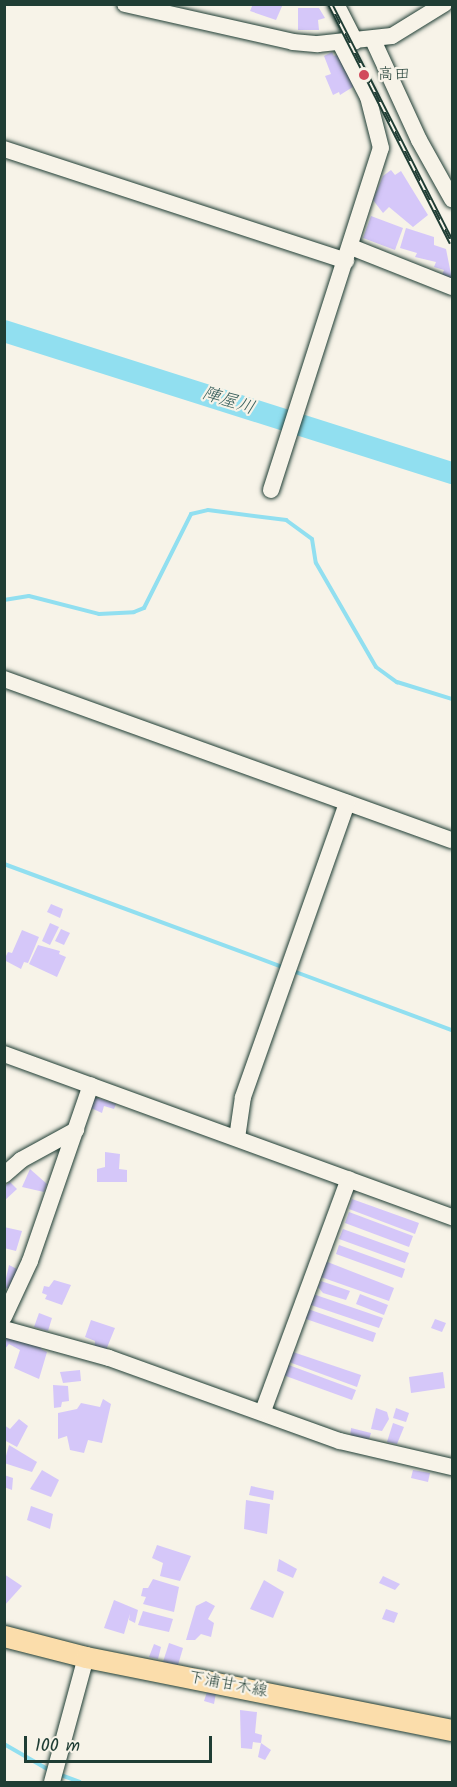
<!DOCTYPE html>
<meta charset="utf-8">
<style>
body{margin:0}
#map{position:relative;width:457px;height:1787px;overflow:hidden;background:#f7f3e8;font-family:Kalam,"Klee One",sans-serif}
div>[style]{position:absolute}
[style*='--x']{left:calc(var(--x)*1px);top:calc(var(--y)*1px);width:calc(var(--w)*1px);rotate:calc(var(--a)*1deg)}
.stream>*{height:4px;margin:-2px;padding:0 2px;transform-origin:2px;border-radius:2px;background:#91dff0}
.river>*{height:22px;margin:-11px;padding:0 11px;transform-origin:11px;border-radius:11px;background:#91dff0}
.building>*{inset:0;background:#d5c7f9}
.roads{filter:drop-shadow(0 0 2px #1f3d34) drop-shadow(0 0 2px #1f3d34)}
.minor>*{height:16px;margin:-8px;padding:0 8px;transform-origin:8px;border-radius:8px;background:#f7f3e8}
.major>*{height:21px;margin:-10.5px;padding:0 10.5px;transform-origin:10.5px;border-radius:10.5px;background:#fbddab}
.rail>*{height:6px;margin-top:-3px;transform-origin:0;background:repeating-linear-gradient(90deg,#f7f3e8 0 11px,#1f3d34 0 22px);box-sizing:border-box;border-block:2px solid #1f3d34}
.dots>*{width:16px;height:16px;translate:-50% -50%;box-sizing:border-box;border:3px solid #f7f3e8;border-radius:50%}
span{translate:-50% -50%;white-space:nowrap;text-align:center;line-height:1.15;-webkit-text-stroke:4.5px #f7f3e8;paint-order:stroke}
.poi-label{font-size:16px;color:#1f3d34}
.left{translate:0 -50%;text-align:left}
.street-label{font-size:16px;color:#1f3d34}
.water-label{font-size:18px;color:#365d5a;font-style:italic}
.frame{position:absolute;inset:0;border:6px solid #1f3d34;pointer-events:none}
.scale{position:absolute;left:24px;top:1736px;width:188px;height:27px;box-sizing:border-box;border:3px solid #1f3d34;border-top:0;padding-left:8px;font-size:18px;line-height:21px;white-space:nowrap;color:#1f3d34;-webkit-text-stroke:4px #f7f3e8;paint-order:stroke}
</style>
<div id="map">
<div class="stream">
<i style="--x:4;--y:600;--w:25;--a:-9"></i>
<i style="--x:29;--y:596;--w:72;--a:14.4"></i>
<i style="--x:99;--y:614;--w:35;--a:-3"></i>
<i style="--x:134;--y:612;--w:11;--a:-22"></i>
<i style="--x:144;--y:608;--w:105;--a:-63.4"></i>
<i style="--x:191;--y:514;--w:17;--a:-13"></i>
<i style="--x:208;--y:510;--w:79;--a:7.3"></i>
<i style="--x:286;--y:520;--w:32;--a:36"></i>
<i style="--x:312;--y:539;--w:24;--a:81"></i>
<i style="--x:316;--y:563;--w:120;--a:60"></i>
<i style="--x:376;--y:667;--w:26;--a:36"></i>
<i style="--x:397;--y:682;--w:58;--a:17.2"></i>
<i style="--x:4;--y:864;--w:297;--a:20.3"></i>
<i style="--x:293;--y:971;--w:170;--a:20.4"></i>
<i style="--x:4;--y:1744;--w:52;--a:30"></i>
<i style="--x:58;--y:1774;--w:23;--a:20"></i>
</div>
<div class="river">
<i style="--x:4;--y:331;--w:470;--a:17.6"></i>
</div>
<div class="building">
<i style="clip-path:polygon(253px 4px,283px 4px,276px 20px,250px 11px)"></i>
<i style="clip-path:polygon(298px 8px,319px 8px,325px 18px,318px 20px,319px 30px,298px 30px)"></i>
<i style="clip-path:polygon(332px 52px,334px 56px,343px 52px,356px 85px,340px 95px,339px 92px,333px 95px,325px 76px,331px 74px,324px 56px)"></i>
<i style="clip-path:polygon(391px 170px,395px 175px,401px 171px,428px 215px,413px 227px,389px 207px,383px 213px,373px 200px,383px 176px)"></i>
<i style="clip-path:polygon(371px 216px,403px 228px,395px 250px,363px 238px)"></i>
<i style="clip-path:polygon(406px 228px,434px 237px,434px 245px,446px 249px,452px 279px,442px 275px,444px 270px,434px 267px,436px 262px,415px 257px,417px 253px,400px 248px)"></i>
<i style="clip-path:polygon(51px 904px,63px 909px,60px 918px,47px 912px)"></i>
<i style="clip-path:polygon(50px 923px,59px 927px,50px 945px,42px 941px)"></i>
<i style="clip-path:polygon(61px 929px,70px 933px,64px 945px,55px 941px)"></i>
<i style="clip-path:polygon(22px 930px,39px 937px,28px 963px,24px 962px,21px 969px,4px 960px,8px 952px,12px 953px)"></i>
<i style="clip-path:polygon(38px 945px,60px 951px,59px 954px,66px 957px,57px 977px,29px 964px)"></i>
<i style="clip-path:polygon(94px 1097px,116px 1104px,114px 1109px,104px 1106px,102px 1113px,91px 1108px)"></i>
<i style="clip-path:polygon(105px 1152px,120px 1154px,119px 1169px,127px 1170px,127px 1182px,97px 1182px,97px 1169px,105px 1167px)"></i>
<i style="clip-path:polygon(30px 1169px,47px 1184px,44px 1192px,22px 1187px)"></i>
<i style="clip-path:polygon(10px 1182px,17px 1189px,4px 1201px,4px 1187px)"></i>
<i style="clip-path:polygon(352px 1199px,419px 1223px,415px 1234px,349px 1209px)"></i>
<i style="clip-path:polygon(349px 1212px,413px 1236px,409px 1247px,345px 1223px)"></i>
<i style="clip-path:polygon(4px 1227px,22px 1231px,16px 1251px,4px 1248px)"></i>
<i style="clip-path:polygon(343px 1229px,409px 1253px,405px 1263px,339px 1239px)"></i>
<i style="clip-path:polygon(339px 1245px,405px 1269px,402px 1278px,336px 1254px)"></i>
<i style="clip-path:polygon(325px 1261px,394px 1288px,389px 1301px,318px 1276px)"></i>
<i style="clip-path:polygon(9px 1265px,19px 1270px,11px 1290px,4px 1287px)"></i>
<i style="clip-path:polygon(54px 1280px,71px 1285px,62px 1305px,45px 1299px,47px 1295px,42px 1293px,44px 1286px,49px 1287px)"></i>
<i style="clip-path:polygon(321px 1281px,350px 1291px,346px 1300px,323px 1293px,318px 1287px)"></i>
<i style="clip-path:polygon(313px 1294px,383px 1318px,379px 1328px,308px 1304px)"></i>
<i style="clip-path:polygon(360px 1294px,388px 1305px,384px 1315px,356px 1304px)"></i>
<i style="clip-path:polygon(308px 1309px,376px 1333px,373px 1342px,303px 1318px)"></i>
<i style="clip-path:polygon(39px 1313px,52px 1318px,48px 1331px,34px 1327px)"></i>
<i style="clip-path:polygon(435px 1319px,446px 1323px,442px 1332px,431px 1328px)"></i>
<i style="clip-path:polygon(91px 1320px,115px 1328px,104px 1355px,94px 1352px,95px 1341px,85px 1337px)"></i>
<i style="clip-path:polygon(4px 1335px,42px 1346px,41px 1349px,47px 1352px,39px 1379px,14px 1368px,20px 1350px,9px 1344px,4px 1350px)"></i>
<i style="clip-path:polygon(293px 1352px,361px 1375px,357px 1387px,289px 1362px)"></i>
<i style="clip-path:polygon(286px 1364px,356px 1390px,352px 1400px,283px 1375px)"></i>
<i style="clip-path:polygon(80px 1370px,81px 1381px,63px 1383px,60px 1372px)"></i>
<i style="clip-path:polygon(443px 1372px,445px 1388px,411px 1393px,409px 1377px)"></i>
<i style="clip-path:polygon(53px 1385px,68px 1386px,69px 1401px,62px 1402px,61px 1407px,54px 1408px)"></i>
<i style="clip-path:polygon(103px 1399px,111px 1404px,102px 1443px,88px 1440px,84px 1453px,70px 1450px,67px 1436px,58px 1439px,58px 1413px,77px 1409px,81px 1403px,100px 1407px)"></i>
<i style="clip-path:polygon(376px 1408px,387px 1412px,389px 1419px,382px 1431px,371px 1429px)"></i>
<i style="clip-path:polygon(396px 1408px,409px 1413px,406px 1422px,393px 1418px)"></i>
<i style="clip-path:polygon(19px 1419px,28px 1426px,17px 1447px,4px 1440px,4px 1425px,10px 1429px)"></i>
<i style="clip-path:polygon(393px 1423px,404px 1427px,397px 1444px,387px 1442px)"></i>
<i style="clip-path:polygon(351px 1428px,371px 1433px,368px 1443px,350px 1439px)"></i>
<i style="clip-path:polygon(9px 1445px,37px 1462px,32px 1472px,4px 1463px)"></i>
<i style="clip-path:polygon(42px 1470px,59px 1480px,51px 1497px,30px 1489px)"></i>
<i style="clip-path:polygon(413px 1470px,430px 1473px,428px 1482px,411px 1478px)"></i>
<i style="clip-path:polygon(4px 1475px,13px 1478px,12px 1490px,4px 1487px)"></i>
<i style="clip-path:polygon(251px 1486px,274px 1491px,273px 1500px,249px 1495px)"></i>
<i style="clip-path:polygon(246px 1500px,270px 1504px,267px 1534px,244px 1529px)"></i>
<i style="clip-path:polygon(31px 1506px,53px 1514px,50px 1529px,27px 1520px)"></i>
<i style="clip-path:polygon(157px 1545px,191px 1556px,180px 1581px,160px 1576px,163px 1563px,152px 1558px)"></i>
<i style="clip-path:polygon(279px 1559px,297px 1569px,293px 1578px,277px 1571px)"></i>
<i style="clip-path:polygon(4px 1574px,22px 1586px,4px 1606px)"></i>
<i style="clip-path:polygon(383px 1576px,400px 1584px,395px 1590px,379px 1583px)"></i>
<i style="clip-path:polygon(153px 1579px,179px 1587px,174px 1612px,143px 1604px,146px 1597px,141px 1596px,143px 1588px,148px 1588px)"></i>
<i style="clip-path:polygon(264px 1580px,284px 1592px,273px 1618px,250px 1609px)"></i>
<i style="clip-path:polygon(114px 1600px,138px 1610px,135px 1623px,129px 1620px,130px 1614px,124px 1634px,104px 1628px)"></i>
<i style="clip-path:polygon(206px 1601px,215px 1606px,208px 1619px,214px 1623px,211px 1637px,201px 1634px,195px 1640px,186px 1640px,196px 1606px)"></i>
<i style="clip-path:polygon(386px 1609px,398px 1613px,394px 1623px,382px 1619px)"></i>
<i style="clip-path:polygon(143px 1611px,173px 1619px,169px 1632px,138px 1625px)"></i>
<i style="clip-path:polygon(169px 1643px,183px 1648px,178px 1665px,163px 1662px)"></i>
<i style="clip-path:polygon(154px 1644px,161px 1647px,158px 1659px,149px 1657px)"></i>
<i style="clip-path:polygon(207px 1692px,216px 1693px,214px 1704px,204px 1701px)"></i>
<i style="clip-path:polygon(240px 1710px,257px 1712px,255px 1733px,262px 1735px,261px 1743px,253px 1742px,252px 1749px,241px 1748px)"></i>
<i style="clip-path:polygon(261px 1743px,271px 1750px,265px 1760px,258px 1757px)"></i>
</div>
<div class="roads">
<div class="minor">
<i style="--x:125;--y:4;--w:172;--a:12.7"></i>
<i style="--x:293;--y:42;--w:25;--a:5"></i>
<i style="--x:318;--y:44;--w:74;--a:-6.2"></i>
<i style="--x:392;--y:36;--w:61;--a:-31.6"></i>
<i style="--x:336;--y:4;--w:42;--a:62.8"></i>
<i style="--x:373;--y:40;--w:110;--a:65.3"></i>
<i style="--x:419;--y:140;--w:68;--a:60.8"></i>
<i style="--x:4;--y:149;--w:360;--a:18.1"></i>
<i style="--x:351;--y:247;--w:109;--a:21.6"></i>
<i style="--x:271;--y:490;--w:359;--a:-72.2"></i>
<i style="--x:381;--y:148;--w:53;--a:-104.3"></i>
<i style="--x:368;--y:97;--w:61;--a:-117.4"></i>
<i style="--x:4;--y:679;--w:476;--a:19.8"></i>
<i style="--x:4;--y:1054;--w:477;--a:20"></i>
<i style="--x:237;--y:1138;--w:41;--a:-81.7"></i>
<i style="--x:243;--y:1097;--w:312;--a:-70.5"></i>
<i style="--x:4;--y:1175;--w:23;--a:-41"></i>
<i style="--x:21;--y:1160;--w:63;--a:-28.6"></i>
<i style="--x:4;--y:1317;--w:62;--a:-65.1"></i>
<i style="--x:30;--y:1261;--w:186;--a:-70.9"></i>
<i style="--x:4;--y:1329;--w:109;--a:15.4"></i>
<i style="--x:109;--y:1358;--w:245;--a:19.8"></i>
<i style="--x:340;--y:1441;--w:115;--a:13.1"></i>
<i style="--x:263;--y:1411;--w:247;--a:-69.7"></i>
<i style="--x:52;--y:1782;--w:130;--a:-74.8"></i>
</div>
<div class="major">
<i style="--x:4;--y:1636;--w:85;--a:14.4"></i>
<i style="--x:86;--y:1657;--w:373;--a:11.3"></i>
</div>
</div>
<div class="rail">
<i style="--x:330;--y:4;--w:268;--a:63"></i>
</div>
<div class="dots">
<i style="left:364px;top:75px;background:#d1495b"></i>
</div>
<div class="poi-label">
<span class="left" style="left:378px;top:75px">高田</span>
</div>
<div class="street-label">
<span style="left:228px;top:1685px;rotate:11deg">下浦甘木線</span>
</div>
<div class="water-label">
<span style="left:228px;top:402px;rotate:18deg">陣屋川</span>
</div>
<div class="frame"></div>
<div class="scale">100 m</div>
</div>
